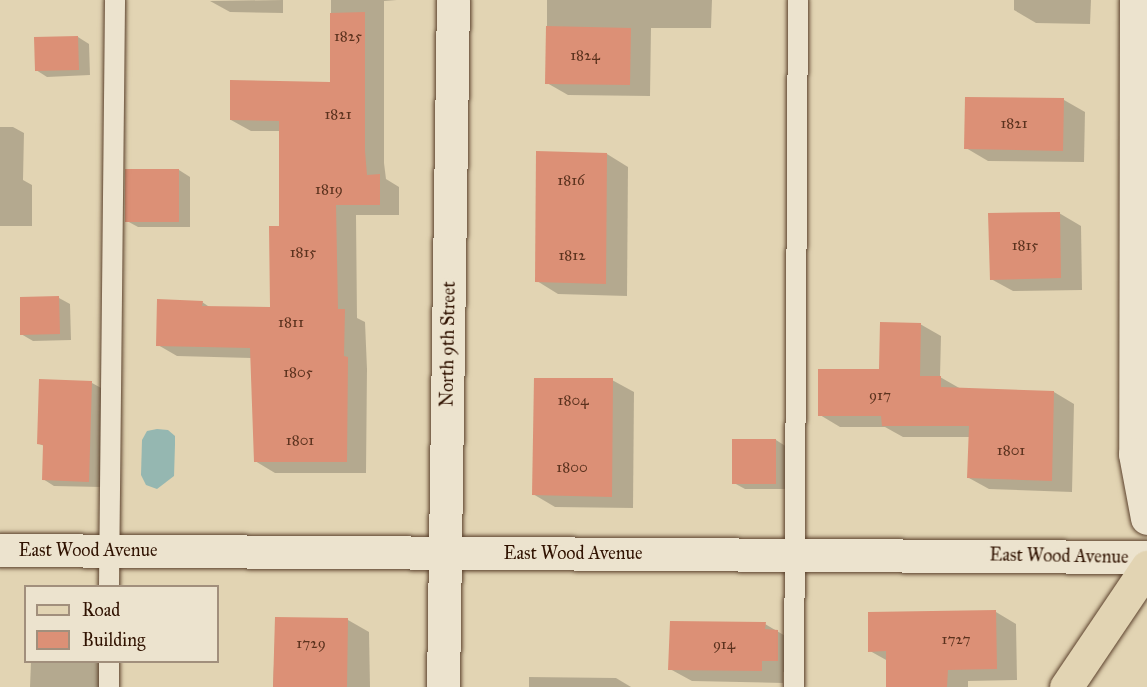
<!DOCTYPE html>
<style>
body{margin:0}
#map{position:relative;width:1147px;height:687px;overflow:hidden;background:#e2d4b3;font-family:"IM FELL Great Primer",serif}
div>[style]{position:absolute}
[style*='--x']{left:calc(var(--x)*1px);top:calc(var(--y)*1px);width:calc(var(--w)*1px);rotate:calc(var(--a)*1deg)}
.water>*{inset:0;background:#95b7b1}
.shadow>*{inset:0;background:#0003}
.building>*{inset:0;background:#dc9076}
.roads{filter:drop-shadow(0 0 2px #5c422d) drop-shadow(0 0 2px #5c422d)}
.lane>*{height:20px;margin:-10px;padding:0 10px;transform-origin:10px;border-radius:10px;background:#ece3ce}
.street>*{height:33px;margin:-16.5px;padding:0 16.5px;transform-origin:16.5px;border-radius:16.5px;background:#ece3ce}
.primary>*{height:33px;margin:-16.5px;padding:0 16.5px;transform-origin:16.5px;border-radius:16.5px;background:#e2d4b3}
span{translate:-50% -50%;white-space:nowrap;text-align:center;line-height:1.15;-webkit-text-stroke:4.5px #ece3ce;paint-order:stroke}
.number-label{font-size:15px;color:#5b321e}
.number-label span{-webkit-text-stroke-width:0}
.street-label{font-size:18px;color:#301200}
.legend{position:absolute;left:24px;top:585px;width:195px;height:78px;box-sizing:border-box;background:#ece3ce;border:2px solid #a18f7c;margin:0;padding:8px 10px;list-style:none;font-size:18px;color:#301200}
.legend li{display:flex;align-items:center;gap:12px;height:30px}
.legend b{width:30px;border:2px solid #a18f7c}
</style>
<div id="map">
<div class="water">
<i style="clip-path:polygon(157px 429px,168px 430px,175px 436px,175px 444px,174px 476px,157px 489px,146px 485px,141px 475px,142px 440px,147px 431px)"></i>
</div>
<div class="shadow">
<i style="clip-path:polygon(283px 0,283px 13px,230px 12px,210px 1px)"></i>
<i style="clip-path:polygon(331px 0,397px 0,384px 1px,384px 163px,386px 179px,399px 187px,399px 215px,356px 215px,357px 318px,365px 322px,367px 369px,366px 473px,275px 473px,255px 461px,251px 358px,177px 356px,158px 345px,202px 302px,211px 308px,271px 309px,280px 228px,280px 131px,251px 131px,231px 120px,331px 84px)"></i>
<i style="clip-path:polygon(547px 0,712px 0,711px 28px,651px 28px,650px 96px,568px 95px,547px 83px)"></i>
<i style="clip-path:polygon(1014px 0,1091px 0,1090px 24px,1036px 23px,1014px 10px)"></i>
<i style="clip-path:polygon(78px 37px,89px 44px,90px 75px,47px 77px,36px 70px,36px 38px)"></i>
<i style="clip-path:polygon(1064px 100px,1085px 112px,1084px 162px,988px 161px,966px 148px)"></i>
<i style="clip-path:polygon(0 127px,13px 127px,24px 133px,23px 180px,32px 185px,32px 226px,0 226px)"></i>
<i style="clip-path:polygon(607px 154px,628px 167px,627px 296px,558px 294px,537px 281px)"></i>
<i style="clip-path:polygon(179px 170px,190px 177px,190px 227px,138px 227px,127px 221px)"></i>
<i style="clip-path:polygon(1059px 213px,1081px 226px,1082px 290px,1013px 291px,991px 279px)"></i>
<i style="clip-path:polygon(59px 298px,70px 304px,71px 340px,33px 341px,21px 334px)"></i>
<i style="clip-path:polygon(920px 324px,941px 336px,940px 377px,961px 389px,1054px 392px,1074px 404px,1072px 492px,989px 489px,969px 478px,970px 437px,903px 437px,885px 427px,840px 427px,820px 415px,880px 370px)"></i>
<i style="clip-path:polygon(612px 380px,634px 392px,633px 508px,555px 507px,533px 494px)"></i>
<i style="clip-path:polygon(92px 383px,103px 389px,100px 487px,54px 486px,43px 479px,44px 446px,38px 443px)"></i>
<i style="clip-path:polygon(776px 440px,787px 447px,787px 489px,745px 489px,734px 483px)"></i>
<i style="clip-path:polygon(996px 612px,1016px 624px,1017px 680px,968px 681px,968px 687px,887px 687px,888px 661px,870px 651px)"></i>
<i style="clip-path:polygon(276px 618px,348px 620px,369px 632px,370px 687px,273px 687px)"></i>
<i style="clip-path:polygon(765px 624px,799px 644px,799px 673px,783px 672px,783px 683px,692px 681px,670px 669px)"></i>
<i style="clip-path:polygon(31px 662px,107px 662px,108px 687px,30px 687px)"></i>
<i style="clip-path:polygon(529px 677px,616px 678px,631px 687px,529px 687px)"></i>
</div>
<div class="building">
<i style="clip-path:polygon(365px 12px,365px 151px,367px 175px,380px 174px,380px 205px,336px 205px,338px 309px,345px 309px,344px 356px,348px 357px,347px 462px,254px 462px,250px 348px,156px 346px,157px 299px,203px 301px,202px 306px,270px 307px,269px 226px,279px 226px,279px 121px,230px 120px,230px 80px,330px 82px,330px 13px)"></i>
<i style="clip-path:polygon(546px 26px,631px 28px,630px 85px,545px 84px)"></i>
<i style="clip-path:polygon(78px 36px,79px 70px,35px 71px,34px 37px)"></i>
<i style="clip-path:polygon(965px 97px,1064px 98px,1063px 151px,964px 149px)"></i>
<i style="clip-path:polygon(536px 151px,607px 153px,606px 284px,535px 282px)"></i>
<i style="clip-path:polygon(125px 169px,179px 169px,179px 222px,125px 222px)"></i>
<i style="clip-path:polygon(1060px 212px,1061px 278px,990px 280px,988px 213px)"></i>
<i style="clip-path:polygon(59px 296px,60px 334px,20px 335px,20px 297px)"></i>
<i style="clip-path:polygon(880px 322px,921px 323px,920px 376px,941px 376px,941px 387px,1054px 391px,1052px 481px,967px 478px,969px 426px,882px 426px,881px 416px,818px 416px,818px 369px,879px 369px)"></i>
<i style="clip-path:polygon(534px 378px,613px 378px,612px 497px,532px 495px)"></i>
<i style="clip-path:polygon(39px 379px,92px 381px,89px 482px,42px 480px,43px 445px,37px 444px)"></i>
<i style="clip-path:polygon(732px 439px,776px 439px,776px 484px,732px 484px)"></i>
<i style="clip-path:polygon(996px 610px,997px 669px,948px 670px,947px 687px,886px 687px,886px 651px,868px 652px,868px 612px)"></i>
<i style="clip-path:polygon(275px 617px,348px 618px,347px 687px,273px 687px)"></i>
<i style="clip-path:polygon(670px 621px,766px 622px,765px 629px,778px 630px,778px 661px,762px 661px,762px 671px,668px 670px)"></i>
</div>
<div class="roads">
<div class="lane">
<i style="--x:109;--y:586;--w:586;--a:-89.41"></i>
<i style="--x:109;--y:687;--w:25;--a:-90"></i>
<i style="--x:794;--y:687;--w:687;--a:-89.67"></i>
</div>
<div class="street">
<i style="--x:1136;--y:0;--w:454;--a:90.1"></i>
<i style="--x:1135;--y:454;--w:65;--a:79.4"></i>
<i style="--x:0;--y:550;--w:1147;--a:0.35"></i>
<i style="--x:443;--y:687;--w:687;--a:-89.17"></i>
</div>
<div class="primary">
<i style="--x:1066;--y:687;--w:145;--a:-56"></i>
</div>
</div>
<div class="number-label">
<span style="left:348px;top:37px">1825</span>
<span style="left:585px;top:56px">1824</span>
<span style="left:338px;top:115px">1821</span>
<span style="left:1014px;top:124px">1821</span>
<span style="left:571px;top:181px">1816</span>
<span style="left:329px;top:190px">1819</span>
<span style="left:1025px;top:246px">1815</span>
<span style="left:303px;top:253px">1815</span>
<span style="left:572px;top:256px">1812</span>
<span style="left:291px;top:323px">1811</span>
<span style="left:298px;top:373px">1805</span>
<span style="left:880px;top:396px">917</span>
<span style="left:573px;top:401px">1804</span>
<span style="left:300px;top:441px">1801</span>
<span style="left:1011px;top:451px">1801</span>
<span style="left:572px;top:468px">1800</span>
<span style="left:956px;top:640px">1727</span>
<span style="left:311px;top:644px">1729</span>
<span style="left:724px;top:645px">914</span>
</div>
<div class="street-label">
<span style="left:448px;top:344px;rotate:-89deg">North 9th Street</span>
<span style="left:88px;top:550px">East Wood Avenue</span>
<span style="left:573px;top:553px">East Wood Avenue</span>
<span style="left:1059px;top:556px;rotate:1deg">East Wood Avenue</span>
</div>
<ul class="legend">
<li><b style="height:8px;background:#e2d4b3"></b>Road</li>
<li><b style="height:16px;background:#dc9076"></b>Building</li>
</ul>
</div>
